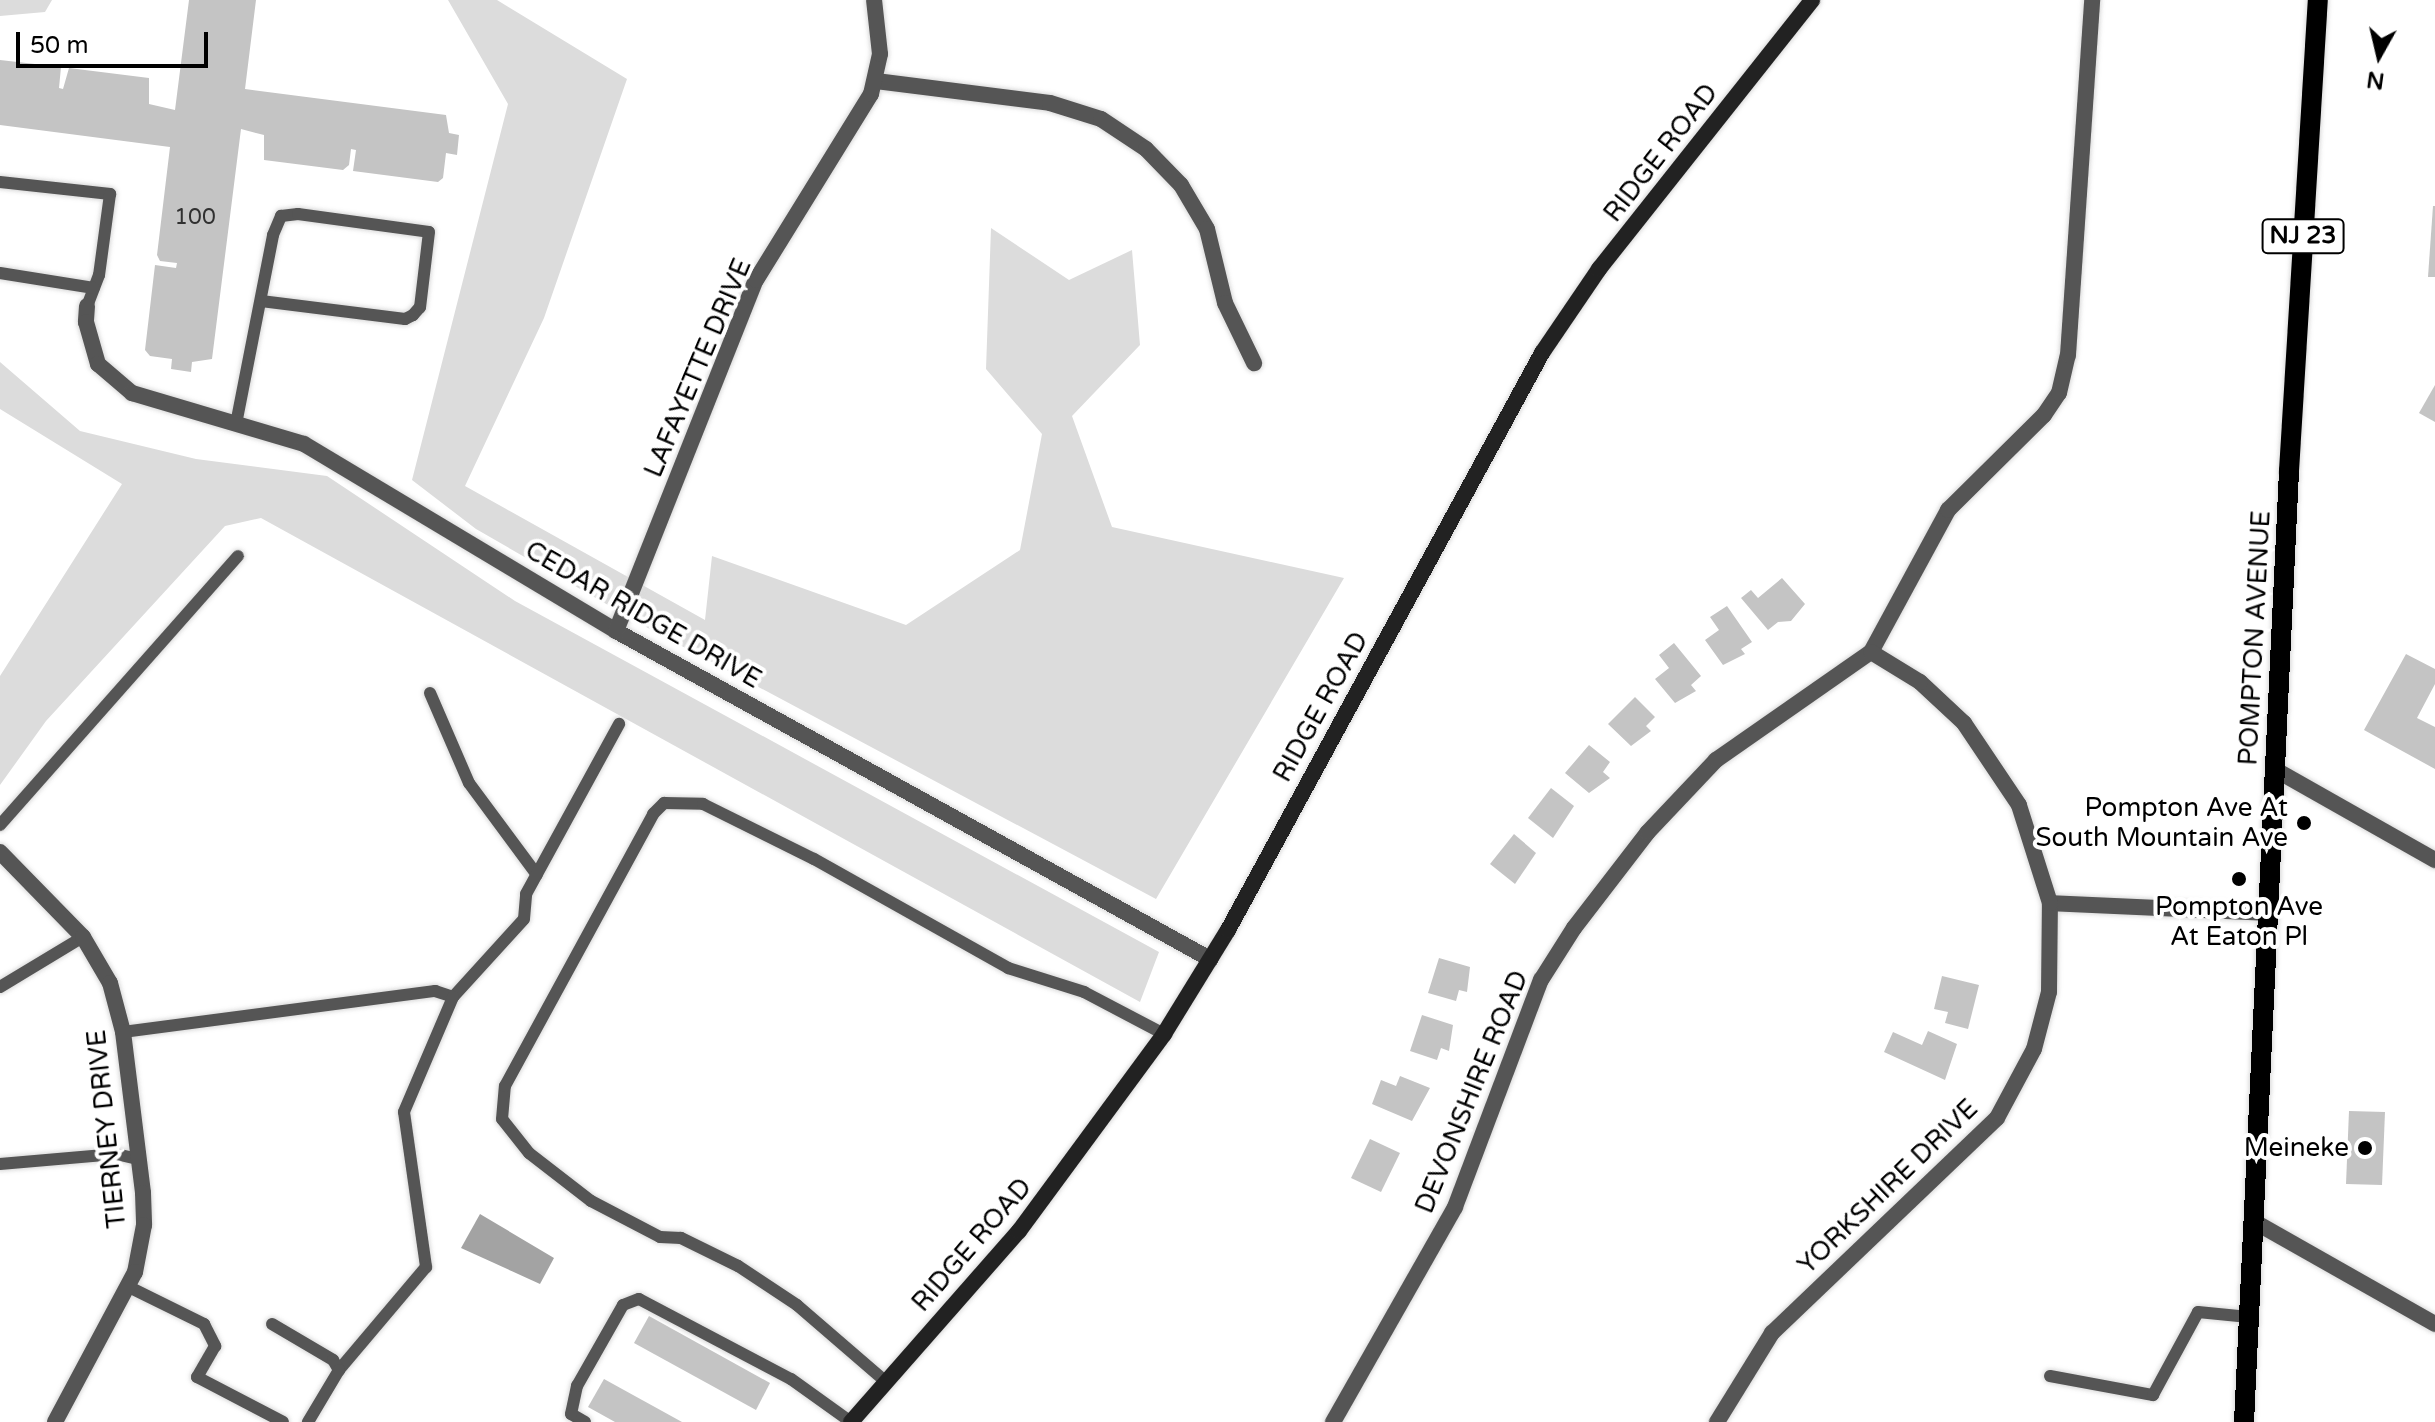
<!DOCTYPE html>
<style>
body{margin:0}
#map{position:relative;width:2435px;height:1422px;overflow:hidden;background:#fff;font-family:"Varela Round",sans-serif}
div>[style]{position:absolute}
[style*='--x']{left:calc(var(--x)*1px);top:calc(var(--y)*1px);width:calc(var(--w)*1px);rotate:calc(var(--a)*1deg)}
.green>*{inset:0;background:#dcdcdc}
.water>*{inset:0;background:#a3a3a3}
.building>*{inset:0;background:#c4c4c4}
.roads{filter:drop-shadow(0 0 2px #dbdbdb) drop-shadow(0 0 2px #dbdbdb)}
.lane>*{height:12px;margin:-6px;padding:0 6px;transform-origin:6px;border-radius:6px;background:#555}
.street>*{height:16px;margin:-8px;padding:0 8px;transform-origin:8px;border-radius:8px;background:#555}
.secondary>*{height:16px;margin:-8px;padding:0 8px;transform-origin:8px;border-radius:8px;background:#222}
.primary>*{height:20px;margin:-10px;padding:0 10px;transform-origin:10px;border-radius:10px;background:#000}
.dots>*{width:22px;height:22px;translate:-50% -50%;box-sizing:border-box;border:4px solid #fff;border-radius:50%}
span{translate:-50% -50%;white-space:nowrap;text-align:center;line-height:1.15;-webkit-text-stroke:8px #fff;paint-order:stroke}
.number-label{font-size:22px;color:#313131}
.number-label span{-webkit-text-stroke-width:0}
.shield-label span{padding:2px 6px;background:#fff;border:2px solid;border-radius:6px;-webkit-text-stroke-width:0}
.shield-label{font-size:24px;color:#000;font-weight:700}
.street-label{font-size:26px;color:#000}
.poi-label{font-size:26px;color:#000}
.right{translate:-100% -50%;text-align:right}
.north{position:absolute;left:2339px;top:16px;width:80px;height:80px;-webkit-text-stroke:6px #fff;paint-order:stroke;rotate:188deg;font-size:22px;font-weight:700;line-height:32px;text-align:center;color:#000}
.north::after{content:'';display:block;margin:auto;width:28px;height:36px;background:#000;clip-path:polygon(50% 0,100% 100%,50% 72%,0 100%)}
.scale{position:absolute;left:16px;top:32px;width:192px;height:36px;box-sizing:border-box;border:4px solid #000;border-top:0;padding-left:10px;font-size:24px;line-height:28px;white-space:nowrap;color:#000;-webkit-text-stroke:6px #fff;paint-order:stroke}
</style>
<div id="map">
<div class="green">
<i style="clip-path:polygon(0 0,52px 0,45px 12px,0 16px)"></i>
<i style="clip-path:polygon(448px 0,497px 0,627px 79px,544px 318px,465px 486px,705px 620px,712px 556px,906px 625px,1020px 550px,1042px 434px,986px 369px,991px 228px,1069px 280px,1132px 250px,1140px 345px,1072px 416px,1112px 527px,1344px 578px,1156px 899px,648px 628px,476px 529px,412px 480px,508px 104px)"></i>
<i style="clip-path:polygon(0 362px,80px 431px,196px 459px,327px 476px,515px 601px,1159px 952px,1140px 1002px,261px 518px,225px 526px,46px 721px,0 785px,0 676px,122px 484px,0 409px)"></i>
</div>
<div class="water">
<i style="clip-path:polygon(480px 1214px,554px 1258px,540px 1284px,461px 1248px)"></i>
</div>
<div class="building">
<i style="clip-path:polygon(189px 0,256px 0,245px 89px,446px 115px,449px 133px,459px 135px,457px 155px,446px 153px,443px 178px,438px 182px,353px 171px,356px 150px,351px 149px,349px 165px,343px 170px,264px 160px,264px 135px,241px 129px,212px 359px,192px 362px,191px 372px,171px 369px,172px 359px,150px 356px,145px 350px,155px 265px,176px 268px,177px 263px,160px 261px,157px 255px,170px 147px,0 125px,0 60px,61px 67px,59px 88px,63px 89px,69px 68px,149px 78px,149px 104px,175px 110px)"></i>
<i style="clip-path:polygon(2433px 206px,2435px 206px,2435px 277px,2428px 277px)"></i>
<i style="clip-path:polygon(2435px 385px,2435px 422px,2419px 413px)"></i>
<i style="clip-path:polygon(1782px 578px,1805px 604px,1791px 621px,1778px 622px,1768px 630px,1741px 598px,1751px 590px,1758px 598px)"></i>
<i style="clip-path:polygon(1727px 606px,1752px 642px,1741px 649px,1745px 654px,1723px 665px,1705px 640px,1719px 630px,1710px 617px)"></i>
<i style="clip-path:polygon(1674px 643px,1701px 676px,1691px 685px,1696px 691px,1675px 703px,1655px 679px,1669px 668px,1659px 655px)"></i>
<i style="clip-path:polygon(2406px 654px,2435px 669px,2435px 684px,2417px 718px,2435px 727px,2435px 769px,2364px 730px)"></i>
<i style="clip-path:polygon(1635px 697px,1655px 717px,1646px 726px,1651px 731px,1631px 746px,1608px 724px)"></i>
<i style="clip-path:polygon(1589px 745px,1610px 762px,1603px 772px,1610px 778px,1589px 793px,1565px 773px)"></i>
<i style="clip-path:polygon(1551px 788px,1574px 806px,1553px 838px,1528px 818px)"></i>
<i style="clip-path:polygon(1514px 834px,1536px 853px,1515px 884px,1490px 864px)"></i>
<i style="clip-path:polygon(1439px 958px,1470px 967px,1467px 992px,1459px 990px,1456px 1001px,1428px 993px)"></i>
<i style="clip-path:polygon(1942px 976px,1979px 985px,1968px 1029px,1945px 1023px,1948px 1012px,1934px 1009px)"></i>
<i style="clip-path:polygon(1422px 1015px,1453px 1025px,1449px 1051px,1441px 1048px,1437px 1060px,1410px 1051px)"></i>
<i style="clip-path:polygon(1928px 1031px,1957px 1044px,1945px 1080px,1884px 1052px,1893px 1032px,1922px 1045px)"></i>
<i style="clip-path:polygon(1400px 1076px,1430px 1088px,1412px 1121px,1372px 1104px,1381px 1080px,1396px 1086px)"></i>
<i style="clip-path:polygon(2349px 1111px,2385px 1112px,2382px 1185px,2346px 1184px)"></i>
<i style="clip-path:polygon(1370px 1139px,1400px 1153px,1381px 1192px,1351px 1178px)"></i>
<i style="clip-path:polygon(649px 1316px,770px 1383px,756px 1410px,634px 1343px)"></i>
<i style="clip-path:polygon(604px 1379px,682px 1422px,615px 1422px,588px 1407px)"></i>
</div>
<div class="roads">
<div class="lane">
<i style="--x:0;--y:182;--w:111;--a:6.2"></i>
<i style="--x:110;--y:194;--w:82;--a:97.7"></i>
<i style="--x:99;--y:275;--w:33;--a:111"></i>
<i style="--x:0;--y:273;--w:95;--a:9.1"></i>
<i style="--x:236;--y:424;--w:193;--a:-78.9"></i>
<i style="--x:273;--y:235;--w:21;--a:-67"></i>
<i style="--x:281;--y:216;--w:17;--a:-7"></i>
<i style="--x:298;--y:214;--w:132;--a:7.8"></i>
<i style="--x:429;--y:232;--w:76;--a:96.8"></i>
<i style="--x:420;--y:307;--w:11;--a:131"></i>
<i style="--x:413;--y:315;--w:9;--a:153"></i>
<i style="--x:405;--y:319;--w:145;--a:-172.9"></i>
<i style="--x:430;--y:693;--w:98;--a:66.6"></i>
<i style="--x:469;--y:783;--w:114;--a:53.5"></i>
<i style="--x:0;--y:825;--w:359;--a:-48.5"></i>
<i style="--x:0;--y:987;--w:97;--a:-31.1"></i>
<i style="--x:453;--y:997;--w:105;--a:-47.7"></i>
<i style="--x:524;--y:919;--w:25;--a:-85"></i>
<i style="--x:526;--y:894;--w:194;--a:-61.3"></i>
<i style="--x:123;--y:1032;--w:315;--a:-7.5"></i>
<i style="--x:435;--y:991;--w:19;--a:18"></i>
<i style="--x:453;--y:997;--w:125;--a:113.1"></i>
<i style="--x:404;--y:1112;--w:157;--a:81.9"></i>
<i style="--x:426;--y:1267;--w:135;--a:130.2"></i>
<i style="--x:0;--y:1164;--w:116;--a:-4.9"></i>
<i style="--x:116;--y:1154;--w:23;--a:13"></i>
<i style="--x:129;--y:1287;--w:84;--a:26.3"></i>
<i style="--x:204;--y:1324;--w:25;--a:63"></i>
<i style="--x:215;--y:1346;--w:36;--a:120"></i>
<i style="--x:197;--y:1377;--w:97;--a:27.6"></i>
<i style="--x:272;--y:1324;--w:71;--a:30.5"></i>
<i style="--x:333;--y:1360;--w:12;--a:59"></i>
<i style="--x:339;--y:1370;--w:61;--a:120.8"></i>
<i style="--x:2050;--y:1376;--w:105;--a:10.5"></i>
<i style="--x:2153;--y:1395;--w:94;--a:-61.5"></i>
<i style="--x:2198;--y:1312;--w:51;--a:5.6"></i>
<i style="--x:885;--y:1381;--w:116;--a:-139.2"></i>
<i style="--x:797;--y:1305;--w:71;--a:-146.5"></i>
<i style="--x:738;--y:1266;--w:64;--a:-153.8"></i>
<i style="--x:681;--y:1238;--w:21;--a:-177"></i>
<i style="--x:660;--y:1237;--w:78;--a:-152.4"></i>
<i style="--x:591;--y:1201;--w:78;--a:-142.3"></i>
<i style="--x:529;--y:1153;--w:43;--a:-128.5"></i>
<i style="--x:502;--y:1119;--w:33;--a:-85"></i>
<i style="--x:505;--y:1086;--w:310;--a:-61.4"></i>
<i style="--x:653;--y:814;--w:16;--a:-45"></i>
<i style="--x:664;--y:803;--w:39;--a:1"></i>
<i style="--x:703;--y:804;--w:124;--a:26.4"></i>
<i style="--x:814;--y:859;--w:223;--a:29.3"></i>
<i style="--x:1008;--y:968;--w:80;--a:17.5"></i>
<i style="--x:1084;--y:992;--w:90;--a:27.7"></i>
<i style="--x:585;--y:1422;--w:16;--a:-150"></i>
<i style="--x:571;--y:1414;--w:29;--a:-78"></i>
<i style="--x:577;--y:1386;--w:93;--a:-60.4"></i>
<i style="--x:623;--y:1305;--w:17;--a:-21"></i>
<i style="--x:639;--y:1299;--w:172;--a:27.8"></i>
<i style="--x:791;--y:1379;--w:74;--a:35.6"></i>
</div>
<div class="street">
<i style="--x:876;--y:81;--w:175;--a:7.2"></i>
<i style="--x:1050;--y:103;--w:53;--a:17.4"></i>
<i style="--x:1101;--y:119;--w:54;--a:33.7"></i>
<i style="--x:1146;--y:149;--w:50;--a:45.8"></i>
<i style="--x:1181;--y:185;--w:51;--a:59.4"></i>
<i style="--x:1207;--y:229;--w:76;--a:76.3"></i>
<i style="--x:1225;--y:303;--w:67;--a:64.2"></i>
<i style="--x:87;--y:306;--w:16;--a:94"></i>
<i style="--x:86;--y:322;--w:44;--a:74.1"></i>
<i style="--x:98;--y:364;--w:45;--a:40.5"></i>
<i style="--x:132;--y:393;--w:179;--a:16.5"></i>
<i style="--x:304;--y:444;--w:364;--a:30.9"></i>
<i style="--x:616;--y:631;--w:679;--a:28.91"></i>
<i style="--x:616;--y:631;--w:378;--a:-68.3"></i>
<i style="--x:756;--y:280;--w:219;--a:-58.3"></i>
<i style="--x:871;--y:94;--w:41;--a:-77.3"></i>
<i style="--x:880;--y:54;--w:54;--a:-96.3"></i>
<i style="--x:2274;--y:769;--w:185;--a:29.5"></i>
<i style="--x:0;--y:852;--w:119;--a:45.7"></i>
<i style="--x:83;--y:937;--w:53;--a:59.6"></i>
<i style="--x:110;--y:983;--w:51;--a:75.1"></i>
<i style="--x:123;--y:1032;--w:162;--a:82.9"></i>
<i style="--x:143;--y:1193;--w:32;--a:88"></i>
<i style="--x:144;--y:1225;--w:48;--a:100.8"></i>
<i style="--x:135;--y:1272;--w:170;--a:118.1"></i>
<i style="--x:2050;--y:903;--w:218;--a:2.6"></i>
<i style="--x:2253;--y:1221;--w:209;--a:29.5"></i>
<i style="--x:1333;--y:1422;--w:247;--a:-60.4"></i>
<i style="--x:1455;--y:1207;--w:243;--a:-69.3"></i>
<i style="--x:1541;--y:980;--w:62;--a:-57.6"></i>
<i style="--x:1574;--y:928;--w:121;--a:-52.4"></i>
<i style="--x:1648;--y:832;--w:99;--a:-46.6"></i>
<i style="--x:1716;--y:760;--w:189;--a:-34.9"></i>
<i style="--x:1871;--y:652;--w:162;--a:-61.5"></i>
<i style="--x:1948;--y:510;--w:135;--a:-44.7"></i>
<i style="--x:2044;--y:415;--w:27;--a:-56"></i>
<i style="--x:2059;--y:393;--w:39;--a:-77"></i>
<i style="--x:2068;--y:355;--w:356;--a:-86.1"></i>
<i style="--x:1717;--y:1422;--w:105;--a:-58.3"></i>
<i style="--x:1772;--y:1333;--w:311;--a:-43.7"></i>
<i style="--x:1997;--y:1118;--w:78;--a:-61.8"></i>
<i style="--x:2034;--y:1049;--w:59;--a:-75.3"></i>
<i style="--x:2049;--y:992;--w:89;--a:-89.4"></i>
<i style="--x:2050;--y:903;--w:103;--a:-107.6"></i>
<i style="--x:2019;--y:805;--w:99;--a:-123.9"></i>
<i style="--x:1964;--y:723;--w:60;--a:-137"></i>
<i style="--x:1920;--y:682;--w:57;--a:-148.5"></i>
</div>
<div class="secondary">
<i style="--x:851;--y:1422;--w:254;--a:-48.7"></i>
<i style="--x:1019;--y:1231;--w:245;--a:-53.6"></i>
<i style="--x:1164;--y:1034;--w:122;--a:-58.4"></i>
<i style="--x:1228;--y:930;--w:657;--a:-61.45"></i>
<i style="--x:1542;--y:353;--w:102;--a:-55.8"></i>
<i style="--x:1599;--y:269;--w:343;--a:-51.6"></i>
</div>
<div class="primary">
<i style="--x:2244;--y:1422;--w:952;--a:-87.29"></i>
<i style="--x:2289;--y:471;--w:472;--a:-86.5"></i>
</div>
</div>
<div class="dots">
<i style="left:2304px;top:823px;background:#000"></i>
<i style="left:2239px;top:879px;background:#000"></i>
<i style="left:2365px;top:1148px;background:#000"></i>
</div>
<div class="number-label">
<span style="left:195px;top:218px">100</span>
</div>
<div class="shield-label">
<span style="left:2303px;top:236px">NJ 23</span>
</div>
<div class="street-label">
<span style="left:1661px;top:153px;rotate:-52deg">RIDGE ROAD</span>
<span style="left:698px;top:368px;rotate:-67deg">LAFAYETTE DRIVE</span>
<span style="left:643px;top:615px;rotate:30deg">CEDAR RIDGE DRIVE</span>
<span style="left:2255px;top:638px;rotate:-87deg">POMPTON AVENUE</span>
<span style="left:1321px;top:707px;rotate:-61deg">RIDGE ROAD</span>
<span style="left:1472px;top:1092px;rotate:-68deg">DEVONSHIRE ROAD</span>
<span style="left:107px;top:1129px;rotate:-96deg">TIERNEY DRIVE</span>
<span style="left:1888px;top:1187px;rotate:-44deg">YORKSHIRE DRIVE</span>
<span style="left:972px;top:1245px;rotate:-49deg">RIDGE ROAD</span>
</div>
<div class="poi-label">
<span class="right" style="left:2288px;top:823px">Pompton Ave At<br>South Mountain Ave</span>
<span style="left:2239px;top:922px">Pompton Ave<br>At Eaton Pl</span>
<span class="right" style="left:2349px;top:1148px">Meineke</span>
</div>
<div class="north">N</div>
<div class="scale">50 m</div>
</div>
